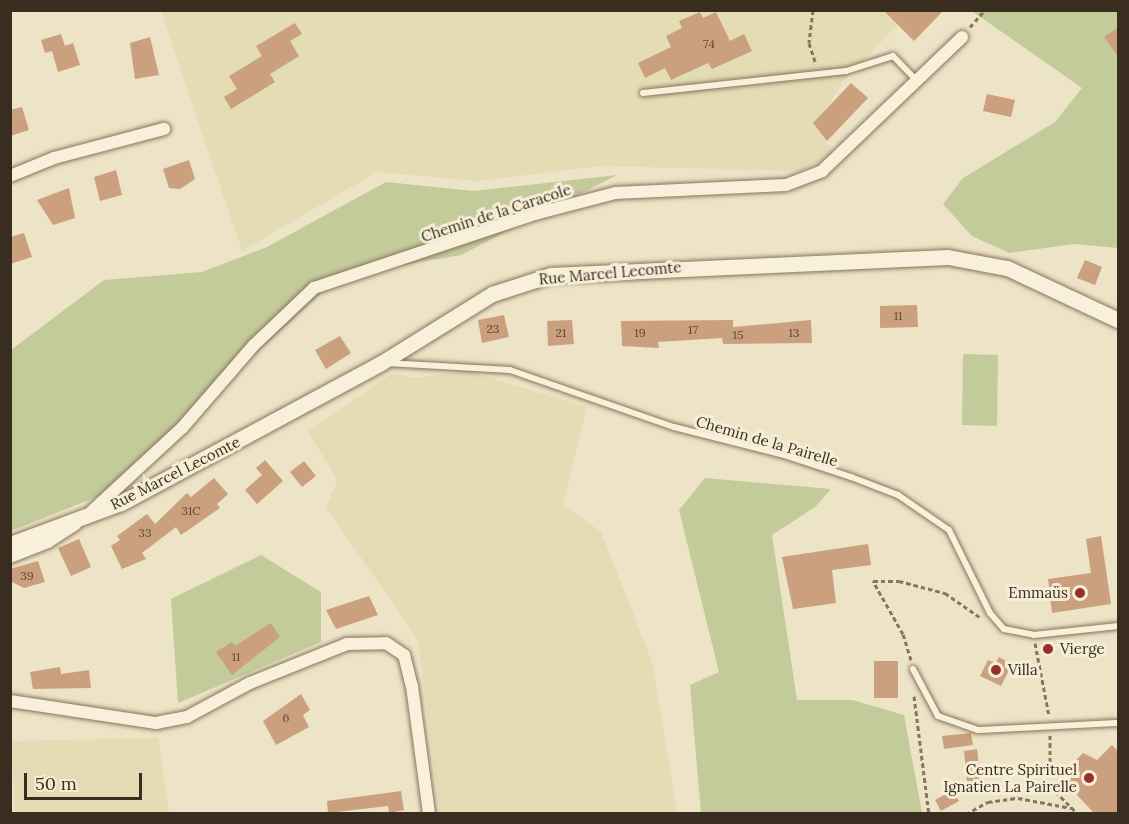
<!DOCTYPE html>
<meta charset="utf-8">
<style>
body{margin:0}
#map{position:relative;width:1129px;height:824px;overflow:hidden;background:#ede3c7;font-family:Lora,serif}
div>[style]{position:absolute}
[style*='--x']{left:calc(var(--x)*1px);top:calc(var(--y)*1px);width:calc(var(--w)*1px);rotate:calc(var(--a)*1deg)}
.farmland>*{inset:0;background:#e3dcb4}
.green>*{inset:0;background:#c4cb9b}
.building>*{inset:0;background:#caa07e}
.path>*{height:3px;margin-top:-1.5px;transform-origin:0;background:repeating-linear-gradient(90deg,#88755c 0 4.5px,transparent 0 7.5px)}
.roads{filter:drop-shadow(0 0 2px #88755c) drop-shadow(0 0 2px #88755c)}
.service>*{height:6px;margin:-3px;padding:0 3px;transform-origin:3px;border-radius:3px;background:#f8f0da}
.minor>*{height:12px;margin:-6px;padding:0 6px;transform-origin:6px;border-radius:6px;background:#f8f0da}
.tertiary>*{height:15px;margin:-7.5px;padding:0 7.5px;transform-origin:7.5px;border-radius:7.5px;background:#f8f0da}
.dots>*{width:16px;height:16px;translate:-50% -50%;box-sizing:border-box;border:3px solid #f5edd6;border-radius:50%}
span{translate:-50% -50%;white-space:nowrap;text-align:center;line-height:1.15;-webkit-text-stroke:6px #f5edd6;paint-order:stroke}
.number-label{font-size:12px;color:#5d4a38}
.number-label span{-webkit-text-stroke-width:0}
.street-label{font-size:15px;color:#392d20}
.poi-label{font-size:15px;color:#392d20}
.right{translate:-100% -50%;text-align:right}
.left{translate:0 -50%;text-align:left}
.frame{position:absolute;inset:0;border:12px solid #392d20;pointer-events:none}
.scale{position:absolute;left:24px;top:773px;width:118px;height:27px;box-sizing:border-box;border:3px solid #392d20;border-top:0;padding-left:8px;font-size:18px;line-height:21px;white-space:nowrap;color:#392d20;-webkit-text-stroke:4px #f5edd6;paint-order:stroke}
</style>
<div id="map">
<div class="farmland">
<i style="clip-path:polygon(896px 10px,903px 19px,843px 81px,816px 125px,834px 155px,800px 171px,600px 166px,478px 181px,377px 172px,242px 251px,161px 11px)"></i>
<i style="clip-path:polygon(466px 371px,587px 407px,563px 505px,601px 532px,652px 662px,677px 813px,440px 813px,418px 640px,326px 507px,338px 480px,307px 431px,392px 374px,417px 378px)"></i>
<i style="clip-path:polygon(158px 738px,169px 813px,15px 813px,11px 741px)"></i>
</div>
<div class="green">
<i style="clip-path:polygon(972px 11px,1118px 11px,1118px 248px,1074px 244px,1009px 253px,972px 236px,943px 204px,963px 178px,1055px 122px,1082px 88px)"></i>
<i style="clip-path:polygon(617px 175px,461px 255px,403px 265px,325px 290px,104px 494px,11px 531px,11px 350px,104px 280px,202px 272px,267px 247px,386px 182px,474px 191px)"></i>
<i style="clip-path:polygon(963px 354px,998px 355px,997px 426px,962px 425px)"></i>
<i style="clip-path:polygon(705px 478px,831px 489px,815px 507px,772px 535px,797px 700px,852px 700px,904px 715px,922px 813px,701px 813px,690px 685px,719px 672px,679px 510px)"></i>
<i style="clip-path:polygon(261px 555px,321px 592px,321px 642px,178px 703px,171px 599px)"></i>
</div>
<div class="building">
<i style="clip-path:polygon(883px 10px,944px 10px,914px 41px)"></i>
<i style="clip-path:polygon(700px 12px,703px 18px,716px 12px,730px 41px,744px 34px,752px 51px,712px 69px,708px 63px,671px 80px,665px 68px,645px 78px,638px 63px,671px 47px,666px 36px,682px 28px,679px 21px)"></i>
<i style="clip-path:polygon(295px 23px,302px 34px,290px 41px,299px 56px,270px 74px,275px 82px,231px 109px,224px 97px,237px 89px,229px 76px,262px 56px,256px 46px)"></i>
<i style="clip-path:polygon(1119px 27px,1119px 58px,1104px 37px)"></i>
<i style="clip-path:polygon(61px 34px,65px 46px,73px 43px,80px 65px,58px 72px,52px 51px,45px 53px,41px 40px)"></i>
<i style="clip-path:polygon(150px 37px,159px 75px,135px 79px,130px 43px)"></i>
<i style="clip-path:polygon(851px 83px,868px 98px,827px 141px,813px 123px)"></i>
<i style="clip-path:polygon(987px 94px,1015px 100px,1011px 117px,983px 111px)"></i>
<i style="clip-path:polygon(22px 107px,29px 130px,10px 136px,10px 110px)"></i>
<i style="clip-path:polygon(189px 160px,195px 179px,180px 189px,169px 188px,163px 169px)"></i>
<i style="clip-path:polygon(116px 170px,122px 195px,100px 201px,94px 177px)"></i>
<i style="clip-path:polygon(69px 188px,75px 218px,53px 225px,37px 200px)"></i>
<i style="clip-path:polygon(24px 233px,32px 257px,10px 264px,10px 237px)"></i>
<i style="clip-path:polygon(1085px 260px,1102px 267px,1095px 285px,1077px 278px)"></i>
<i style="clip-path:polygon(917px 305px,918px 327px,880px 328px,880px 306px)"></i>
<i style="clip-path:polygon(504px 315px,509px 337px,482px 343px,478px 320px)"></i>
<i style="clip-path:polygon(572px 320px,574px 344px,548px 346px,547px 321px)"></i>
<i style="clip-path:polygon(733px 320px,733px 327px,811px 320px,812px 343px,723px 344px,722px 338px,658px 342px,659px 348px,622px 346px,621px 321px)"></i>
<i style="clip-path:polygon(340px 336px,351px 353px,326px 369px,315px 350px)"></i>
<i style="clip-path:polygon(265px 460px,283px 481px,257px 504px,245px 490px,262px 475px,256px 468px)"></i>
<i style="clip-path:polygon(304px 461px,316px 476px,302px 487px,290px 472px)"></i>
<i style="clip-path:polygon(214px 478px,228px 494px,217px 504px,220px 508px,181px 535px,176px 527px,142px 553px,146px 559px,122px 569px,111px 546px,120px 540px,117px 536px,147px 514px,155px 524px,187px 493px,191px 497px)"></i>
<i style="clip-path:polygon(1101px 536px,1111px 604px,1052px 613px,1048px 579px,1091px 573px,1086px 539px)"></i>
<i style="clip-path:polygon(79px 539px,91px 567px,71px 576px,58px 548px)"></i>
<i style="clip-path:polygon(868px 544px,871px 565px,832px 570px,836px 603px,793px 609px,782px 557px)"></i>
<i style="clip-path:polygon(38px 561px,45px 582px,24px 588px,10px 581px,10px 569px)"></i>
<i style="clip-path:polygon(369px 596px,378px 615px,336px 629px,326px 610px)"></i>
<i style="clip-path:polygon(271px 623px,280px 637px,232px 675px,216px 652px,232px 642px,235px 646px)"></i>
<i style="clip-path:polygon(999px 657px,1012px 664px,1001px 686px,980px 676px,988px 660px,996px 663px)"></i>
<i style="clip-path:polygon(874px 661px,898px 661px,898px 698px,874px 698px)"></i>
<i style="clip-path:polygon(60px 667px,61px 674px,89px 670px,91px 688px,33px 689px,30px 672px)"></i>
<i style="clip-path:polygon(301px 694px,310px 710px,303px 715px,309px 727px,276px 745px,263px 721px)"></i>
<i style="clip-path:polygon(971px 733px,973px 745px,944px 749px,942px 736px)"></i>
<i style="clip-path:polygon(1112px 745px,1119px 752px,1119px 813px,1094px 813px,1060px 777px,1083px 753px,1097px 760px)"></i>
<i style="clip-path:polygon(977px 749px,982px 790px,955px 794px,959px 801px,941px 811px,935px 800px,967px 782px,964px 751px)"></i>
<i style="clip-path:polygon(401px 791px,404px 810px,389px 813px,388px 806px,328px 813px,327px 801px)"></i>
</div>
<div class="path">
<i style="--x:813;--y:10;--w:33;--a:97"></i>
<i style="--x:809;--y:43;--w:22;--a:72"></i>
<i style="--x:970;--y:27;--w:23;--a:-49"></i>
<i style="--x:1035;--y:643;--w:74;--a:79.1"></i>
<i style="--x:911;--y:660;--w:27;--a:-107"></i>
<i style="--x:903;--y:634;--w:61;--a:-119.5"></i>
<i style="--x:873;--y:581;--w:26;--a:0"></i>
<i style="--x:899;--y:581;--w:48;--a:14.6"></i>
<i style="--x:945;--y:593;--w:44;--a:34.8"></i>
<i style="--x:914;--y:696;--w:119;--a:82.8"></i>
<i style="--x:1050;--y:735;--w:51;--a:90"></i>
<i style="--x:1050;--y:786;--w:40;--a:45"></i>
<i style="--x:966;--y:814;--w:25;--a:-29"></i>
<i style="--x:988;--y:802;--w:30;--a:-8"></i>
<i style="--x:1018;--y:798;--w:54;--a:10.7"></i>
</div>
<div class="roads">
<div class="service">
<i style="--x:643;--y:93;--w:204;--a:-6.2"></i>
<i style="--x:846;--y:71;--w:49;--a:-17.7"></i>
<i style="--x:893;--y:56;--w:33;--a:46"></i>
<i style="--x:387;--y:363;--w:123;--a:3.3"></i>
<i style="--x:510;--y:370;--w:174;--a:19.2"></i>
<i style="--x:674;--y:427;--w:114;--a:14.3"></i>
<i style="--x:784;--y:455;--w:71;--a:18.2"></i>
<i style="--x:851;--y:477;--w:50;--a:21"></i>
<i style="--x:898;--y:495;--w:62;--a:34.5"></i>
<i style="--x:949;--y:530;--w:93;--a:63.7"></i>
<i style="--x:990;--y:613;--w:21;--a:49"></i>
<i style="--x:1004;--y:629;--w:31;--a:11"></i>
<i style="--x:1034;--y:635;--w:84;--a:-6.1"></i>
<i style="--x:913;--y:669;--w:53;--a:62"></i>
<i style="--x:938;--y:716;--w:42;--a:19.3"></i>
<i style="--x:978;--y:730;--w:140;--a:-2.9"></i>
</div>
<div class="minor">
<i style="--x:10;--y:176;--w:48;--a:-22.2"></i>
<i style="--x:54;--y:158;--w:114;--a:-14.8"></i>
<i style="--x:92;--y:511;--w:122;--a:-42.7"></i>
<i style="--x:182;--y:428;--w:110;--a:-49.1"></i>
<i style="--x:254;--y:345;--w:83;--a:-43.5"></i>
<i style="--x:314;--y:288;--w:233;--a:-18.5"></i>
<i style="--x:535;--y:214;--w:83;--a:-14.7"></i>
<i style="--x:615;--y:193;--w:171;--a:-2.7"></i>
<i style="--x:786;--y:185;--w:39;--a:-21"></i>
<i style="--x:822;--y:171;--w:194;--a:-43.7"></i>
<i style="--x:10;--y:557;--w:41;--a:-21.5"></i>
<i style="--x:48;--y:542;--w:33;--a:-33"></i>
<i style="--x:10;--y:701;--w:148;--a:8.6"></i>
<i style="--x:156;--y:723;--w:32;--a:-11"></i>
<i style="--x:187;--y:717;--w:72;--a:-28.4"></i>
<i style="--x:250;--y:683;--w:105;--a:-21.9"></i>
<i style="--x:347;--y:644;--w:39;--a:-1"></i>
<i style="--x:386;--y:643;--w:22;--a:34"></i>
<i style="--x:404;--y:655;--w:32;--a:76"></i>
<i style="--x:412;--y:686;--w:129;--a:82.4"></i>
</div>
<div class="tertiary">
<i style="--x:10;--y:544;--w:118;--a:-20.3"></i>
<i style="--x:121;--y:503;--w:295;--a:-28.3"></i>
<i style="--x:381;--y:363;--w:131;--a:-31.9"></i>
<i style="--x:492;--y:294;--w:62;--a:-17.9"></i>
<i style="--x:551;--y:275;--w:397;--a:-2.6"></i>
<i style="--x:948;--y:257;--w:60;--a:10.6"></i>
<i style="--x:1007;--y:268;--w:123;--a:25.1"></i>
</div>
</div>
<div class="dots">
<i style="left:1080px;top:593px;background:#96302e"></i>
<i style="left:1048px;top:649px;background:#96302e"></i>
<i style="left:996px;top:670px;background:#96302e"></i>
<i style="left:1089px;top:778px;background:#96302e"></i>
</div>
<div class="number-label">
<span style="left:709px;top:44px">74</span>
<span style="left:898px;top:316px">11</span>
<span style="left:493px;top:329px">23</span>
<span style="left:693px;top:330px">17</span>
<span style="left:561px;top:333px">21</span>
<span style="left:640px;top:333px">19</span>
<span style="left:794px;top:333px">13</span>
<span style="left:738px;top:335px">15</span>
<span style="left:191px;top:511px">31C</span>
<span style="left:145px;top:533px">33</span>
<span style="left:27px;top:576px">39</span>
<span style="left:236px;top:657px">11</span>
<span style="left:286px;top:718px">6</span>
</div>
<div class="street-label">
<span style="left:496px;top:213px;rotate:-18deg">Chemin de la Caracole</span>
<span style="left:610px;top:273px;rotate:-5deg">Rue Marcel Lecomte</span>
<span style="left:767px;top:441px;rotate:16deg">Chemin de la Pairelle</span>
<span style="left:175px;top:473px;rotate:-27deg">Rue Marcel Lecomte</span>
</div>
<div class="poi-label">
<span class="right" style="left:1068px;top:593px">Emmaüs</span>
<span class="left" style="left:1060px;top:649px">Vierge</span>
<span class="left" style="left:1008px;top:670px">Villa</span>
<span class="right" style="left:1077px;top:778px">Centre Spirituel<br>Ignatien La Pairelle</span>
</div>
<div class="frame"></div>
<div class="scale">50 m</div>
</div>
